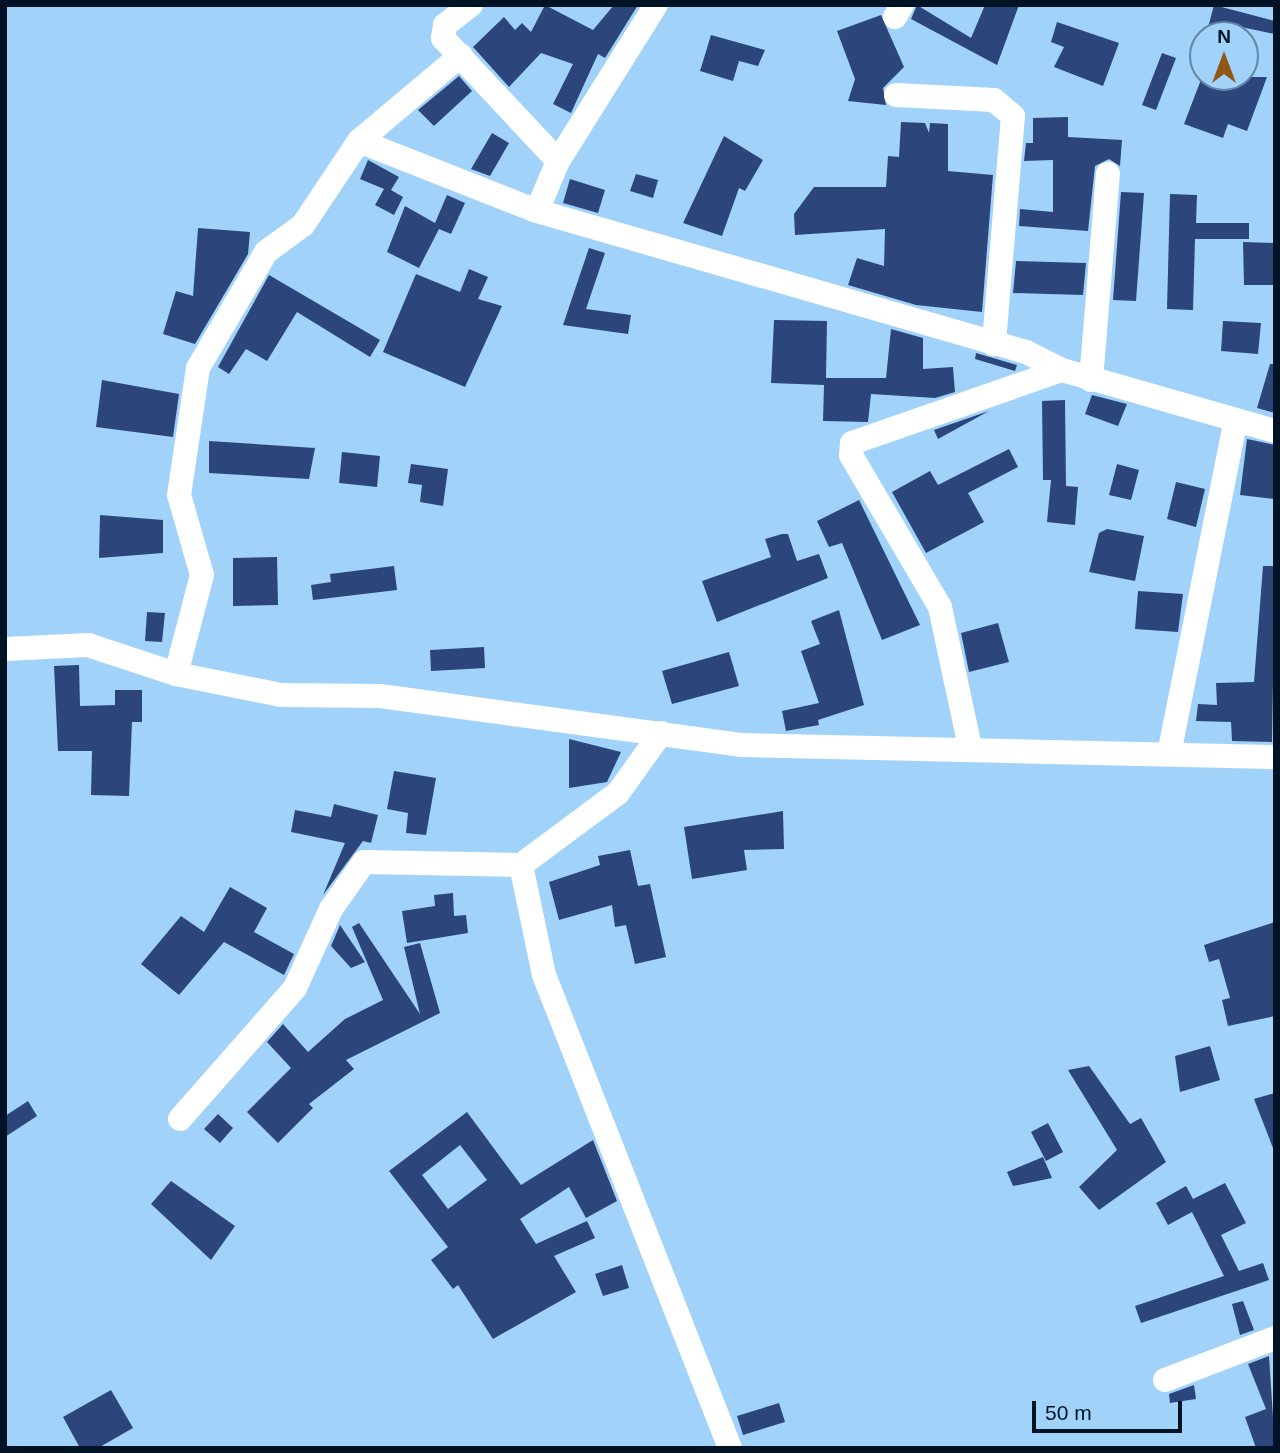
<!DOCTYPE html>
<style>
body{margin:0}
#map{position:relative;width:1280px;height:1453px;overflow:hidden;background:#a0d2fa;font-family:Helvetica,sans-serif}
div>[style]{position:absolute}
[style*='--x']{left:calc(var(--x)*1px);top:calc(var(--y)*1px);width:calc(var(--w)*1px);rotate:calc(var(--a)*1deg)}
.building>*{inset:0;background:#2c467b}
.minor>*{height:24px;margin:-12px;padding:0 12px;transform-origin:12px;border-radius:12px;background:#fff}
span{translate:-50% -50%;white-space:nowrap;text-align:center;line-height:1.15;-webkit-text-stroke:7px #a0d2fa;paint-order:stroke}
.frame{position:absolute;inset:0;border:7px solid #001325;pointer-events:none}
.north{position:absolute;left:1189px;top:21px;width:70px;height:70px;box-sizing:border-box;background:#a0d2fa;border:2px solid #6086a5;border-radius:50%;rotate:0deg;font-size:19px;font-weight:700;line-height:28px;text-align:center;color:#001325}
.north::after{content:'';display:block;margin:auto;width:24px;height:32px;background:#905613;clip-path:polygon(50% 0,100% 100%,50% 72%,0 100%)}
.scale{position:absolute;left:1032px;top:1401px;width:150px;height:32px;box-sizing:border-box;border:4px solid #001325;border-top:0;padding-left:9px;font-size:21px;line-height:24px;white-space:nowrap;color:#001325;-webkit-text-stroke:5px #a0d2fa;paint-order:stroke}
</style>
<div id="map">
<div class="building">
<i style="clip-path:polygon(545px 5px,593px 30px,614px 5px,638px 5px,605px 58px,598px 54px,571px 113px,553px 104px,573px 64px,541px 53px,509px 87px,473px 47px,504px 17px,515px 30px,522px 23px,531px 32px)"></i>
<i style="clip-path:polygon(917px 5px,971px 38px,985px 5px,1019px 5px,997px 65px,911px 19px)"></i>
<i style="clip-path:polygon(1214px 5px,1275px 21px,1275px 34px,1227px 24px,1224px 35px,1206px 35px)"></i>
<i style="clip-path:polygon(881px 15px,904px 67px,883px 88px,886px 105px,848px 101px,855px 79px,837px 31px)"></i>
<i style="clip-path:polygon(1057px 22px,1119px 43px,1103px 86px,1054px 67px,1064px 47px,1051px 42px)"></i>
<i style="clip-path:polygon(711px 35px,765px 50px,758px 66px,739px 61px,733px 81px,700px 71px)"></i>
<i style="clip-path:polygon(1162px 53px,1176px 58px,1156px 110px,1142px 105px)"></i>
<i style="clip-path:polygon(459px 76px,472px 91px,434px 126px,418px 110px)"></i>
<i style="clip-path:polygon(1202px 77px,1267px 77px,1247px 131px,1228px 124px,1223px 138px,1184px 124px)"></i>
<i style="clip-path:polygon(1068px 117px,1068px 137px,1122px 140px,1120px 166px,1109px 159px,1095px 166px,1088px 231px,1019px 226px,1020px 209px,1053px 212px,1053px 160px,1024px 161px,1026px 143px,1033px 143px,1033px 118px)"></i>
<i style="clip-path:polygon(901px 122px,925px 123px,929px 133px,930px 123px,948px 124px,948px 171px,993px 175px,982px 312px,916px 305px,848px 285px,857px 258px,884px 266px,885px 229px,795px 235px,794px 214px,814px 187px,886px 187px,888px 156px,899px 157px)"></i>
<i style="clip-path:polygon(492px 133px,509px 143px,490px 176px,471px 169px)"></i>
<i style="clip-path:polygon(724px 136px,763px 160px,745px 191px,739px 188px,722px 236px,683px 223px)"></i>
<i style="clip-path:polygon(368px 160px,399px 177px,391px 190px,403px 197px,394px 215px,375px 205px,384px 189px,360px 179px)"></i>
<i style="clip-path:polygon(636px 174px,658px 180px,653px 198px,630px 191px)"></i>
<i style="clip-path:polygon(570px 179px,605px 190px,598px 213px,563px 203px)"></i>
<i style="clip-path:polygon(1121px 192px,1144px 193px,1136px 301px,1113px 300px)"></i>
<i style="clip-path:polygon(1170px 194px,1197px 195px,1196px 223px,1249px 223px,1249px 239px,1195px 239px,1193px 310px,1167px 309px)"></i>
<i style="clip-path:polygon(447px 195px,465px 203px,451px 234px,439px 229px,419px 268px,387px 252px,405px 206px,435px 223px)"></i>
<i style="clip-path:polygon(198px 228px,250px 232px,248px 254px,195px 344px,163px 334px,176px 291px,193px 296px)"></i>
<i style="clip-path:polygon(1243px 242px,1275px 243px,1275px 285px,1244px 285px)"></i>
<i style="clip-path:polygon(589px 248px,605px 253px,586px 309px,631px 315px,628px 334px,563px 325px)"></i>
<i style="clip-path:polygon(1016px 261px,1086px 263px,1083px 295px,1013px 293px)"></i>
<i style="clip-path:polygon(469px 269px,488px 277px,478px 299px,502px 306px,465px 387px,383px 352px,416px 274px,460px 292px)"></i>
<i style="clip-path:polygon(269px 275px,380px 340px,370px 357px,297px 312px,267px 361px,246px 349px,229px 374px,218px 367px)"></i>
<i style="clip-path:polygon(774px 320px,827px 321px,826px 378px,886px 378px,891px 329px,923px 338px,923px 369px,953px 367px,955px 392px,935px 398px,871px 394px,868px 422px,823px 421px,824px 385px,771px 383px)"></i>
<i style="clip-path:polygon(1223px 321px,1261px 323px,1258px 354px,1221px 351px)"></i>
<i style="clip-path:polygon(976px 353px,1017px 365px,1015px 371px,975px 359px)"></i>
<i style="clip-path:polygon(1270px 364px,1275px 364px,1275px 413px,1257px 408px)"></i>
<i style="clip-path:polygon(102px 380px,179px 394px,173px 437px,96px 427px)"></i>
<i style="clip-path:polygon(1092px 395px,1127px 404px,1118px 426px,1085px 414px)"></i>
<i style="clip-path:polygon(1065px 400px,1066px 486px,1078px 487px,1075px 525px,1047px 522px,1051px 480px,1043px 480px,1042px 401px)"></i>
<i style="clip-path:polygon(989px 411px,938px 439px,934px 430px)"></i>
<i style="clip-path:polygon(1247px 439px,1275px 445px,1275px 499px,1240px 495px)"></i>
<i style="clip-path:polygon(209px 441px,315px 448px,309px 479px,209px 473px)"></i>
<i style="clip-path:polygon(1009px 449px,1018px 467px,968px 493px,984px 522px,926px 553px,892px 492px,930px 471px,938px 485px)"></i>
<i style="clip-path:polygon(342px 452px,380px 456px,377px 487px,339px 483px)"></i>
<i style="clip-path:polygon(411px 464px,448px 469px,443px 506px,420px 502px,422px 485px,408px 483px)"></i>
<i style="clip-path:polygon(1117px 464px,1139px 470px,1131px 500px,1109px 495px)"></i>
<i style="clip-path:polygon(1176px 482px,1205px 489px,1196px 527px,1167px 519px)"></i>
<i style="clip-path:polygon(859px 500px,920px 625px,882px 640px,842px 543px,829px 547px,817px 521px)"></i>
<i style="clip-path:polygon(100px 515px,163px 520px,163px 553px,99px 558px)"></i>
<i style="clip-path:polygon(1107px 529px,1144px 536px,1135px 581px,1089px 572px,1099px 533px)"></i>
<i style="clip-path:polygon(782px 534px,788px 534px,797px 561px,819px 554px,828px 578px,717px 622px,702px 581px,771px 557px,765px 539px)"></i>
<i style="clip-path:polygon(277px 557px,278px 605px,233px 606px,233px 558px)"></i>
<i style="clip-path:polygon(394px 566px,397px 590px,313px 600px,311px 585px,331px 582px,330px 574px)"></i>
<i style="clip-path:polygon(1263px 566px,1275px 566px,1272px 742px,1232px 741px,1231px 722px,1196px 721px,1198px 704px,1217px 705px,1216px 683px,1254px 682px)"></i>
<i style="clip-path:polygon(1138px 591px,1183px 594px,1178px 632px,1135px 629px)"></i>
<i style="clip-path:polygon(839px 610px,864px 705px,818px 720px,819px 725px,786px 731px,782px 711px,819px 703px,801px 651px,820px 644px,811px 621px)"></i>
<i style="clip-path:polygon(147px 612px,165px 613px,162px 642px,145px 641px)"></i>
<i style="clip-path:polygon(998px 623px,1009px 662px,969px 672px,961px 633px)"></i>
<i style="clip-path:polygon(484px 647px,485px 668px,431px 671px,430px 650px)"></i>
<i style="clip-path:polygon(729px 652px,739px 686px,672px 704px,662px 671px)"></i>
<i style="clip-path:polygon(79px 665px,80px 706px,115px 705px,115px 690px,142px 690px,142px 722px,132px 722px,129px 796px,91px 795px,92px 751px,58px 751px,54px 666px)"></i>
<i style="clip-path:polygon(569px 739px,621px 752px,607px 782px,569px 788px)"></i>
<i style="clip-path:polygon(394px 771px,436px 778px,426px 835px,406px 833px,408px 813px,387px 809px)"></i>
<i style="clip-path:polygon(334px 804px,378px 815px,371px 843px,363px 841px,323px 895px,345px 843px,291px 832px,295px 810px,331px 817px)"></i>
<i style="clip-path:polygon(783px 811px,784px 849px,744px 850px,747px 870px,692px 879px,684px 827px)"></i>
<i style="clip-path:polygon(630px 850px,638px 886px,650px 884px,666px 957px,635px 964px,626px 925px,615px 927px,612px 905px,559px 920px,549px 882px,600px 865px,598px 856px)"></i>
<i style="clip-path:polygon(230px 887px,267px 908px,254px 932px,294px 954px,284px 975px,224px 942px,179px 995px,141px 964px,181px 916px,204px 932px)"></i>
<i style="clip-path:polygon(453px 893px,454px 916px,466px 915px,468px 933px,407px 943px,402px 911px,435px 906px,434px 895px)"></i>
<i style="clip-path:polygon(1275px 922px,1275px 1016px,1228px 1026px,1222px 1000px,1230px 998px,1219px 959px,1209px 962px,1204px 945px)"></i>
<i style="clip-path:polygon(359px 923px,420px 1014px,404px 947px,420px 943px,440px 1013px,346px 1060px,354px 1069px,309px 1104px,313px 1108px,278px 1143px,247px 1112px,291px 1068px,267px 1042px,283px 1024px,308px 1052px,345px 1019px,383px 1000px,352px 927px)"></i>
<i style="clip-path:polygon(340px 925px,365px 962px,351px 968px,331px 946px)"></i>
<i style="clip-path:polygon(1210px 1046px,1220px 1080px,1180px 1092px,1175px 1056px)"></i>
<i style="clip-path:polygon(1089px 1066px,1130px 1124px,1141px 1118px,1166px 1162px,1099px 1210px,1079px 1187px,1117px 1150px,1068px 1070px)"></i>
<i style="clip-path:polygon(1275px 1093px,1275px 1148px,1273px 1148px,1254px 1099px)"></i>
<i style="clip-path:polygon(28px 1101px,37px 1116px,5px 1137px,5px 1116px)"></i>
<i style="clip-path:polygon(evenodd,467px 1112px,521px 1185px,593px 1140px,617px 1201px,586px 1218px,569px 1187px,520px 1219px,536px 1244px,587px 1221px,595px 1238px,554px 1256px,576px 1292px,493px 1339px,458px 1285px,453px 1289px,431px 1260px,448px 1247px,389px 1171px,467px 1112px,460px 1145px,487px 1180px,448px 1209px,422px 1175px,460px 1145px)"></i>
<i style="clip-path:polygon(218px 1114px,233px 1128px,220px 1143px,204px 1129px)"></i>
<i style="clip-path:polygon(1048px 1123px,1063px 1152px,1046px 1161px,1031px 1132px)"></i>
<i style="clip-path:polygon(1043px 1157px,1052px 1178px,1013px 1186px,1007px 1172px)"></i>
<i style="clip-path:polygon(171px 1181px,235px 1226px,211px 1260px,151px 1204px)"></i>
<i style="clip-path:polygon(1225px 1183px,1246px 1223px,1221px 1235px,1239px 1271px,1263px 1263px,1269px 1280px,1141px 1323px,1135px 1306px,1224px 1276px,1192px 1212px,1168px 1225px,1156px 1203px,1186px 1186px,1193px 1199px)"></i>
<i style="clip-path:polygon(622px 1265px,629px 1288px,603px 1296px,595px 1274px)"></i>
<i style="clip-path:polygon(1243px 1301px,1254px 1330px,1240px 1335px,1232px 1304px)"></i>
<i style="clip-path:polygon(1269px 1356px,1275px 1448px,1256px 1448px,1245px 1417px,1266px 1409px,1248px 1364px)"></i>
<i style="clip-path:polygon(1194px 1385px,1196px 1399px,1170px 1403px,1169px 1394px)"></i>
<i style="clip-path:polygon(111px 1390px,133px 1428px,98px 1448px,80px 1448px,63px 1417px)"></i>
<i style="clip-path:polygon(779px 1403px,785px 1422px,743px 1435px,737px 1416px)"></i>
</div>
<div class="minor">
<i style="--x:895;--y:17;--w:14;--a:-60"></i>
<i style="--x:896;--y:95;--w:98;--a:2.9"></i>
<i style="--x:994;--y:100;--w:25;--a:40"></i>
<i style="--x:1013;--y:116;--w:229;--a:94.8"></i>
<i style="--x:359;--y:141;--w:191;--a:21.5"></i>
<i style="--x:537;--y:211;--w:54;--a:-67.2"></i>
<i style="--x:558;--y:161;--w:168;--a:-133.1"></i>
<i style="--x:443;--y:38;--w:13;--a:-81"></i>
<i style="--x:445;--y:25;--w:33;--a:-38"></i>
<i style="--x:558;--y:161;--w:184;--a:-57.9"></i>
<i style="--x:537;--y:211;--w:509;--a:16.08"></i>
<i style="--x:1026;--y:352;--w:40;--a:26.6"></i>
<i style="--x:1091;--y:380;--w:207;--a:-85.3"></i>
<i style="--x:5;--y:649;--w:83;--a:-2.8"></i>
<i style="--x:88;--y:645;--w:93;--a:18.2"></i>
<i style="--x:176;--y:674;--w:107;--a:11.3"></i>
<i style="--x:281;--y:695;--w:99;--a:0.6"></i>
<i style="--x:380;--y:696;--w:364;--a:7.7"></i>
<i style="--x:741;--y:745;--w:534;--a:1.29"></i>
<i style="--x:176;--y:674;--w:102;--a:-75.3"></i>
<i style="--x:202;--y:575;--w:83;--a:-106"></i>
<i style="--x:179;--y:495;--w:128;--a:-81.5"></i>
<i style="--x:198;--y:368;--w:134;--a:-59.6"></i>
<i style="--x:266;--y:252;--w:46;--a:-36.1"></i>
<i style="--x:303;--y:225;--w:101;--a:-56.3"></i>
<i style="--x:359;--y:141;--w:133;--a:-40.1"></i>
<i style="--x:661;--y:733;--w:74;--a:125.6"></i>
<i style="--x:618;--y:793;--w:121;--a:143.4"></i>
<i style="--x:521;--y:865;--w:112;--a:78.2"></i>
<i style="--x:544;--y:975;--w:508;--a:68.53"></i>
<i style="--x:970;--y:747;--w:143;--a:-102.1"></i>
<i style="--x:940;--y:607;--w:176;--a:-120.4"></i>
<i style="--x:851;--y:455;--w:12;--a:-85"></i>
<i style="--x:852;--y:443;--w:222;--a:-19.2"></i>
<i style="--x:1062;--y:370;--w:222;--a:16"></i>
<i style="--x:1169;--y:754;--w:337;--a:-78.7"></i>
<i style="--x:180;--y:1119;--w:174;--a:-48.7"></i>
<i style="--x:295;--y:988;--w:87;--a:-65.5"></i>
<i style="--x:331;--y:909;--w:57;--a:-54.9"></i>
<i style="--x:364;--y:862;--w:157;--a:1.1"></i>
<i style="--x:1165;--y:1380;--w:118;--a:-20.9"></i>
</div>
<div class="frame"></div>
<div class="north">N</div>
<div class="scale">50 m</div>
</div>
